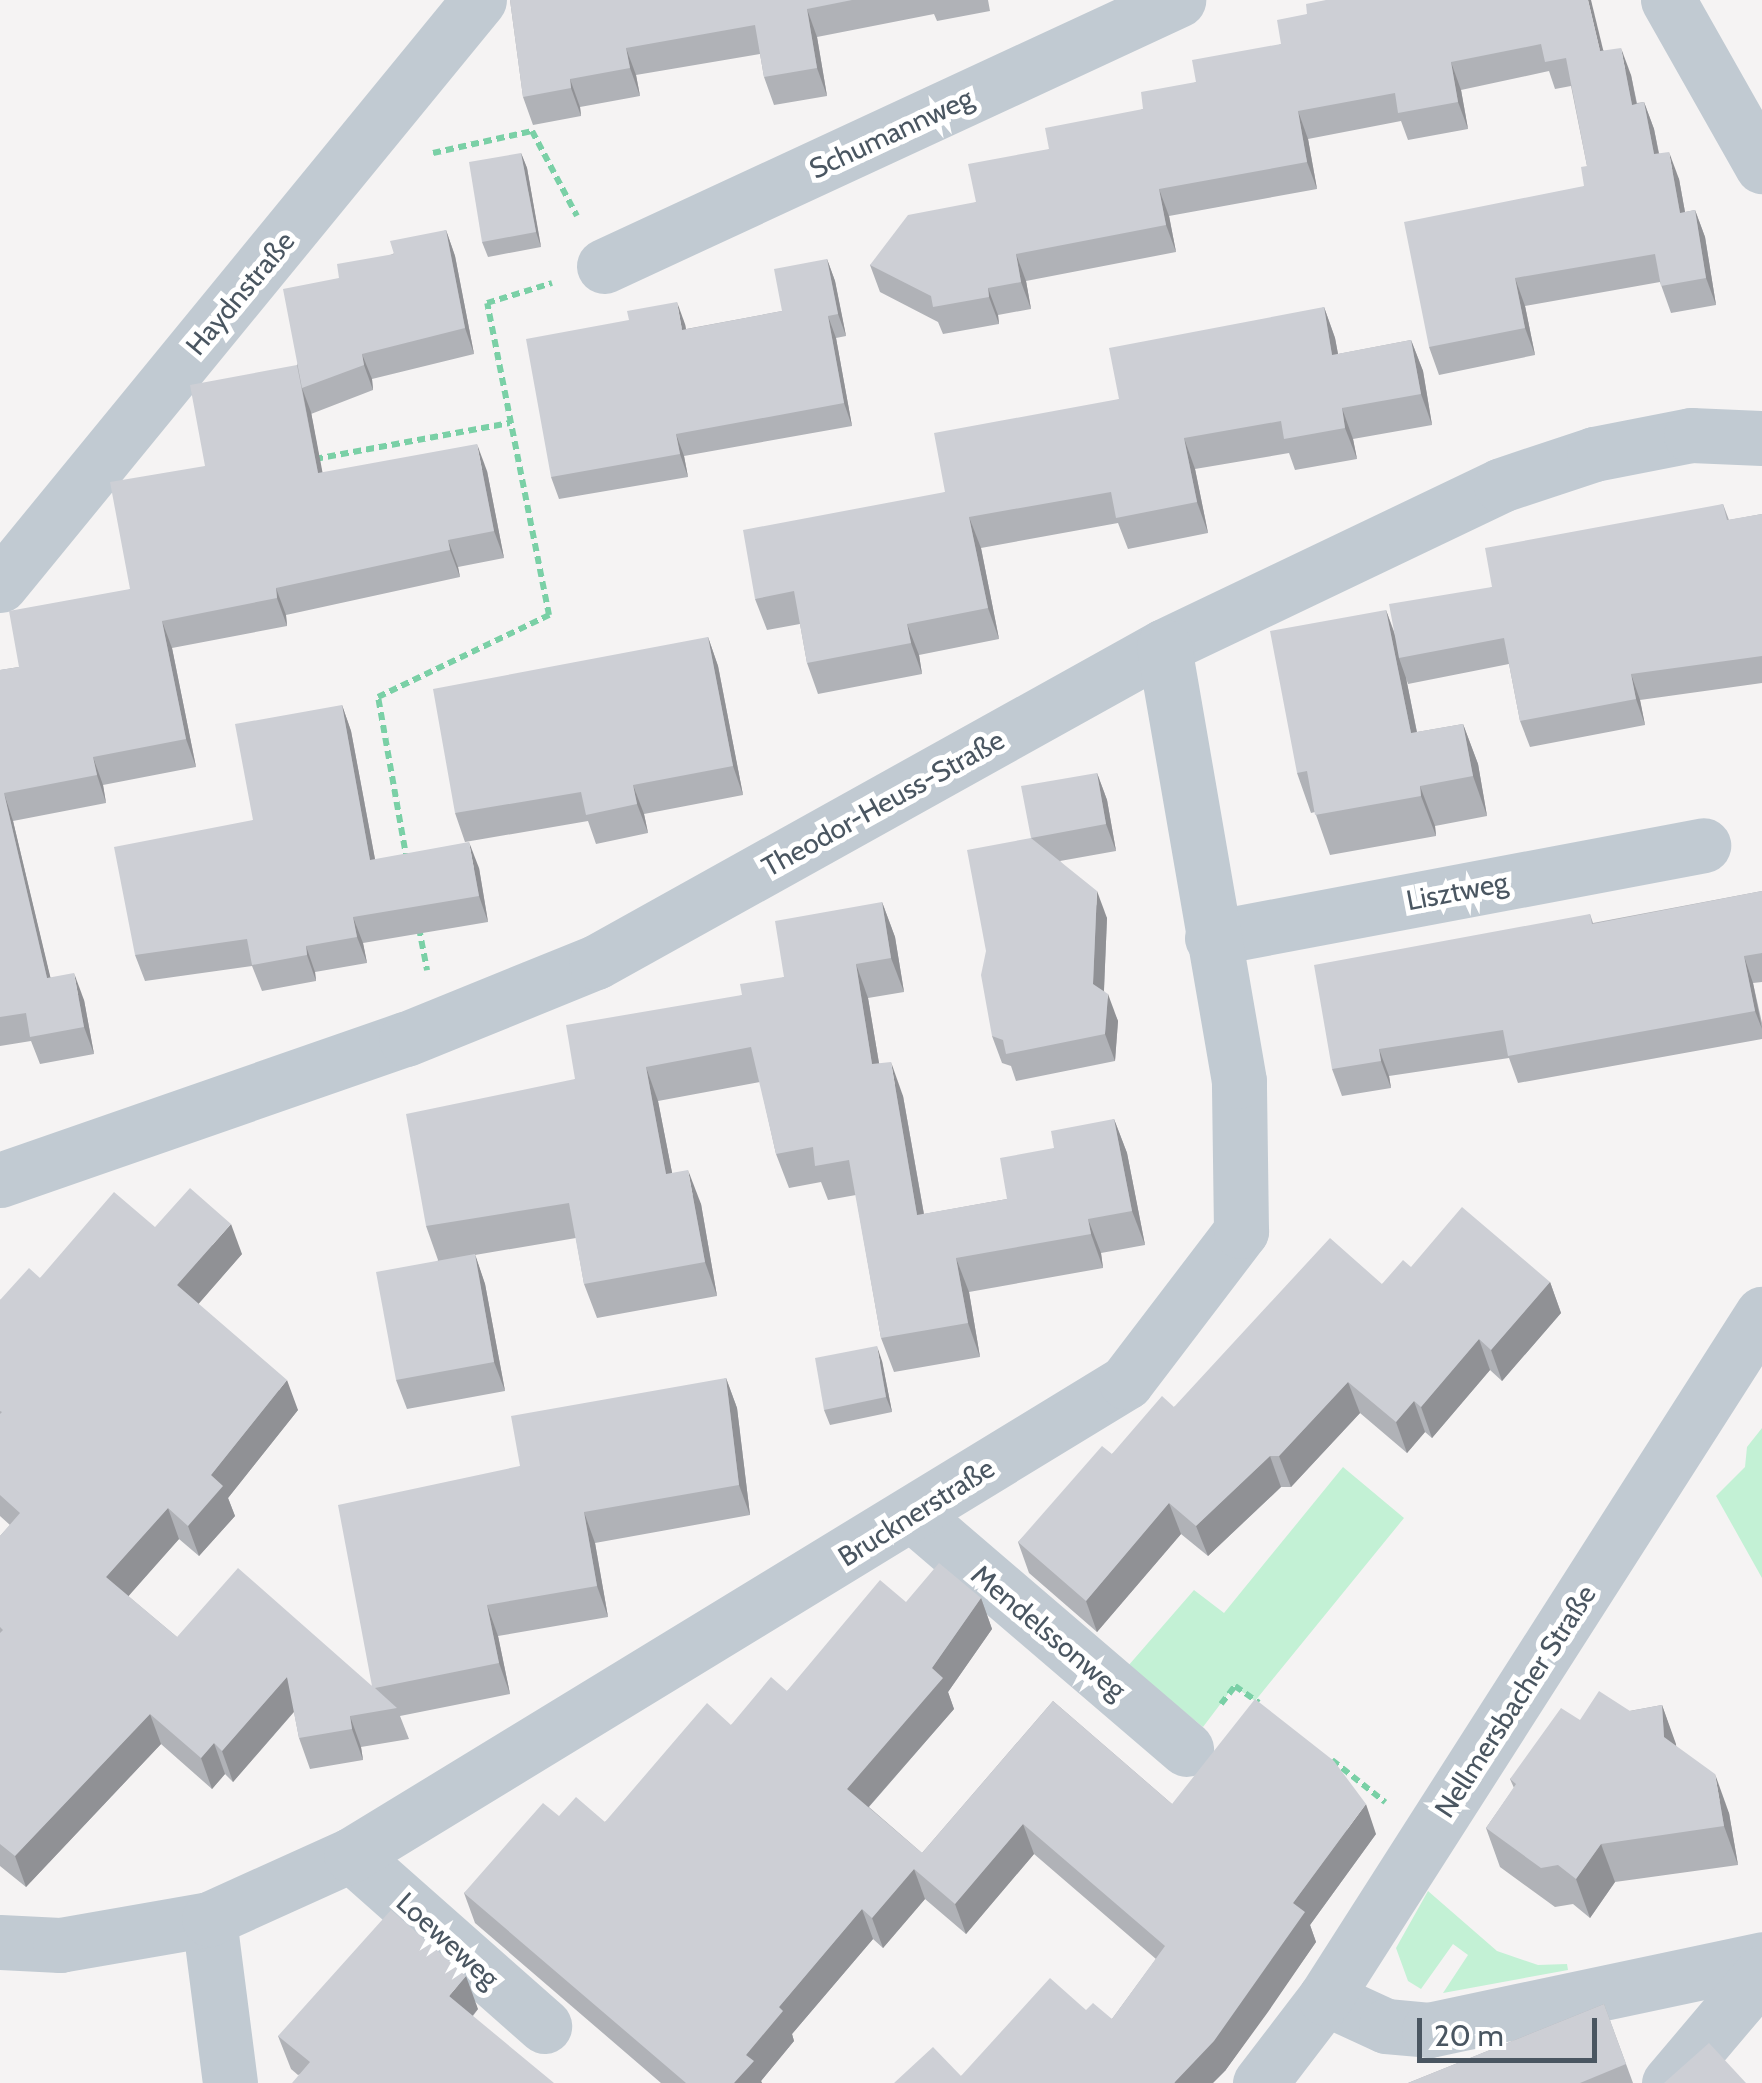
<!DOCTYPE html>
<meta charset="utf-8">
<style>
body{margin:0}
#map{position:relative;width:1762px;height:2083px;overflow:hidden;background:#f5f3f3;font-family:Cabin,sans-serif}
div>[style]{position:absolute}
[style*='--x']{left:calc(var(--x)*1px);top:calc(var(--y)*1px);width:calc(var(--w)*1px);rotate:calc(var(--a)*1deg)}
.green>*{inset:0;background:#c3f1d5}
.path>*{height:6px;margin-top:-3px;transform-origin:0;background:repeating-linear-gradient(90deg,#7ad0a6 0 8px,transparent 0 13px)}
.minor>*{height:55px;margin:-27.5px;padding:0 27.5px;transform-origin:27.5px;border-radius:27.5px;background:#c1cad2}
.wall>*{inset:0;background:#b0b2b7}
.shaded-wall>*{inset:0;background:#909195}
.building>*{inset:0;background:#cdcfd5}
span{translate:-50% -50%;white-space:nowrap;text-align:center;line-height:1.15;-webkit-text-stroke:10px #fff;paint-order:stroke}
.street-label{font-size:28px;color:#4a5661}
.scale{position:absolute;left:1417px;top:2018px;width:180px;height:45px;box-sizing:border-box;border:5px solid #4a5661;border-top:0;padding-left:12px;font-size:30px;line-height:35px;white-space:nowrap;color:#4a5661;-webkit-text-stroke:8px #fff;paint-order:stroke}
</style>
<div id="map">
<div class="green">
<i style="clip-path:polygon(1762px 1428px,1762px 1578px,1716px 1496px,1745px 1467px,1747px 1447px)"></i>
<i style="clip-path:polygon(1343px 1467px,1404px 1518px,1255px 1701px,1234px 1686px,1203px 1727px,1128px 1666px,1194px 1590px,1224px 1613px)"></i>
<i style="clip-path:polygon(1428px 1891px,1497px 1951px,1538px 1965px,1567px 1964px,1568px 1970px,1443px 1993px,1468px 1955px,1453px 1944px,1421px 1989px,1408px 1981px,1396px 1948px)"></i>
</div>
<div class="path">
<i style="--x:433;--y:153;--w:101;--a:-12.5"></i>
<i style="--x:532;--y:131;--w:96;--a:62.1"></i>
<i style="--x:315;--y:459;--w:198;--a:-10.5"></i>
<i style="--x:407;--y:861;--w:167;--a:-100"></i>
<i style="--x:378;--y:697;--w:190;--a:-25.6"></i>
<i style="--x:549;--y:615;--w:318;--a:-101.2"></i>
<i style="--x:487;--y:303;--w:68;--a:-17.1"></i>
<i style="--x:419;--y:928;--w:43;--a:79.2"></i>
<i style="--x:1221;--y:1704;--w:23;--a:-52"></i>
<i style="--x:1235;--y:1686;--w:29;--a:35"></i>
<i style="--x:1332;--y:1760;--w:68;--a:38.4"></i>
</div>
<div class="minor">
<i style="--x:1668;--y:0;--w:191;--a:60.5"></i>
<i style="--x:604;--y:266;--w:633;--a:-24.86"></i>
<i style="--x:0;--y:585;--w:756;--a:-50.69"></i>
<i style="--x:1212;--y:938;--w:500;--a:-10.7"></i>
<i style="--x:0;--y:1180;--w:430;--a:-19.2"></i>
<i style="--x:406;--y:1039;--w:205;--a:-22.1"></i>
<i style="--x:596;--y:962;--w:650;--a:-29.09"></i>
<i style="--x:1164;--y:646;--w:373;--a:-25.5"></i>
<i style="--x:1501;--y:485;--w:98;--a:-18.4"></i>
<i style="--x:1594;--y:454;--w:99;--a:-11.1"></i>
<i style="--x:1691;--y:435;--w:71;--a:2.4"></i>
<i style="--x:912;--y:1514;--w:361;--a:40.6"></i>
<i style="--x:351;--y:1855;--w:258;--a:41.5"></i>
<i style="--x:209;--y:1919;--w:165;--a:82.7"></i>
<i style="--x:0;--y:1942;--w:60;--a:2.9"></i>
<i style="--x:60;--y:1945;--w:151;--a:-9.9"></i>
<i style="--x:209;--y:1919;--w:156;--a:-24.3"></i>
<i style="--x:351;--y:1855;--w:908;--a:-31.4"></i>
<i style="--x:1126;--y:1382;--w:190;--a:-52.7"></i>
<i style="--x:1241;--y:1231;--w:150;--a:-90.8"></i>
<i style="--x:1239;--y:1081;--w:441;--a:-99.8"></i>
<i style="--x:1325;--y:1998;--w:67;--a:24.7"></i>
<i style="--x:1386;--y:2026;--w:43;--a:5.3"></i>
<i style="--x:1429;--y:2030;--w:340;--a:-12"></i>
<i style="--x:1260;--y:2083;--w:107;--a:-52.6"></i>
<i style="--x:1325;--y:1998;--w:812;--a:-57.43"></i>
<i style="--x:1669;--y:2083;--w:144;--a:-49.8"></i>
</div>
<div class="wall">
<i style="clip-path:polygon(510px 0,988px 0,990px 11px,937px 21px,934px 14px,817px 37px,827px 96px,774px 105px,764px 77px,760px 54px,636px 75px,640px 96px,580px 107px,581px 116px,533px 125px,523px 97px)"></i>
<i style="clip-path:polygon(1307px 14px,1603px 50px,1631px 75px,1637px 103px,1644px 102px,1654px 129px,1659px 153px,1679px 179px,1685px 212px,1695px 210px,1705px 237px,1716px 305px,1671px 313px,1660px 282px,1525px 306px,1535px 355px,1439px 375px,1429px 347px,1584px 186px,1587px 166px,1571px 86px,1555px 89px,1549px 71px,1461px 90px,1468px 129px,1408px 140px,1401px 121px,1308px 139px,1317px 189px,1169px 216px,1176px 252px,1026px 281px,1031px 309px,998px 315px,999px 324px,943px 334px,938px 322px,880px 292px,870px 265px,976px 202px,1049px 149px,1143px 109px,1196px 82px,1281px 44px)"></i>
<i style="clip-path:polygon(521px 153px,527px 168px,541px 247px,488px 257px,482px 242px)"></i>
<i style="clip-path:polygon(446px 230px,455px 256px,474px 354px,372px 379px,373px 390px,311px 414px,311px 412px,322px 473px,487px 471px,504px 558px,458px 567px,460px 577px,286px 615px,287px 626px,172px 648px,196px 767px,103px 785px,106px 803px,13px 821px,50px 977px,84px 1000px,94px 1054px,40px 1064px,31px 1041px,0 1046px,0 670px,19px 667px,130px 589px,205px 466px,297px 365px,339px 278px)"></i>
<i style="clip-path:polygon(827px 259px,835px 281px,846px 336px,836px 338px,852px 426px,684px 456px,688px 477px,559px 499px,551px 477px,685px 324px,686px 329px,782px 311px)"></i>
<i style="clip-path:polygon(1324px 307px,1335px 338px,1338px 354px,1411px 340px,1423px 371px,1432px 425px,1353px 439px,1357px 459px,1295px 470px,1289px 453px,1195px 469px,1208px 533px,1128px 549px,1118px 523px,981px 548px,999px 639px,919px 655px,922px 674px,818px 694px,807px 663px,800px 624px,767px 630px,755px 599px,945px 492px,1119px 399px)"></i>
<i style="clip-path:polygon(1723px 504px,1729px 520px,1762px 514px,1762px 683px,1640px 700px,1645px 725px,1530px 747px,1520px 721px,1509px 664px,1408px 684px,1406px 678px,1417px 732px,1463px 724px,1478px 764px,1487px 816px,1435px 826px,1436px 836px,1330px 855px,1315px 812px,1311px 813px,1297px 773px,1386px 610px,1395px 634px,1492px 587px)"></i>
<i style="clip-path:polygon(708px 637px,718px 666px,743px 795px,644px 814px,648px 833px,596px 844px,588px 821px,465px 842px,455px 813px)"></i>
<i style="clip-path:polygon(342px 705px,351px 731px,375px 859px,479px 868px,488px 922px,363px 943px,367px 963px,315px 972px,316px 981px,262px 991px,252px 966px,145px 981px,135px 955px,253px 820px)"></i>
<i style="clip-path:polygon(1097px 773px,1107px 800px,1116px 851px,1060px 861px,1107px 918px,1104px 991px,1118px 1021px,1115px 1061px,1016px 1081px,1011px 1066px,1002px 1063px,992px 1036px,1031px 838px)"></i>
<i style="clip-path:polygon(1762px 891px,1762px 982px,1753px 983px,1762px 1023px,1762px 1039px,1518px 1083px,1509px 1058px,1389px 1076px,1391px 1088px,1342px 1096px,1332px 1069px,1590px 914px,1593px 923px)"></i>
<i style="clip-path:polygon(882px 902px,895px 937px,904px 992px,868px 998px,879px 1063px,903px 1096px,924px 1214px,1007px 1199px,1054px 1148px,1114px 1119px,1127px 1153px,1145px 1245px,1101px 1253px,1103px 1268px,969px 1292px,980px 1357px,894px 1372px,881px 1338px,856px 1195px,828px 1200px,821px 1182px,789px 1188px,776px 1154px,760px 1082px,658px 1101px,672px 1173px,701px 1204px,717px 1296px,597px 1318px,584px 1284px,576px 1238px,475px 1255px,485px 1284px,505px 1391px,407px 1409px,396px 1380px,438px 1260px,426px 1226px,575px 1079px,742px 995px,784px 977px)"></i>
<i style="clip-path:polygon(155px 1227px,242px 1254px,198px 1304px,298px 1410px,228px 1498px,235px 1516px,199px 1556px,179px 1539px,128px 1596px,177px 1637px,372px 1686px,520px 1466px,726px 1378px,737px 1408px,750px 1515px,595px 1543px,608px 1617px,498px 1636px,510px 1694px,400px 1716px,409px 1739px,361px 1747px,363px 1760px,310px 1769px,299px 1738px,294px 1712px,233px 1782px,225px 1774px,212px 1789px,161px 1744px,26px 1887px,0 1866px,0 1536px,10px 1525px,0 1516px,0 1300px,40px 1278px)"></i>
<i style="clip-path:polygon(1411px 1267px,1550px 1282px,1561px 1313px,1502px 1381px,1490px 1370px,1432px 1438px,1425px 1432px,1407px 1453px,1360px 1413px,1291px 1487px,1281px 1487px,1208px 1556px,1181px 1534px,1097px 1632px,1029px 1573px,1018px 1542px,1112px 1454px,1174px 1407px)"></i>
<i style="clip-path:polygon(882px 1361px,892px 1412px,830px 1425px,824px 1410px)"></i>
<i style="clip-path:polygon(981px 1598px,992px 1629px,948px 1692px,954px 1709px,869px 1807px,922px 1853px,1053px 1701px,1172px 1804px,1376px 1834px,1310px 1925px,1316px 1942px,1225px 2071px,961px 2076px,1086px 2010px,1112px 2019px,1156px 1959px,1034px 1854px,966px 1934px,925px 1899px,883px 1948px,873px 1939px,792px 2034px,794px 2041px,761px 2081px,762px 2083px,661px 2083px,475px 1923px,464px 1893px,559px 1816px,605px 1822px,731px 1725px,787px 1691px,906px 1602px)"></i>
<i style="clip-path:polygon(1662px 1705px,1676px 1746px,1729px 1813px,1738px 1865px,1615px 1882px,1590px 1918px,1573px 1904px,1555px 1907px,1500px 1867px,1486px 1828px,1514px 1788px,1510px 1779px,1580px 1720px)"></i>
<i style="clip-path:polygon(1604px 2004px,1633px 2083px,1408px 2083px)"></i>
<i style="clip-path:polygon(478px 2009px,473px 2016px,298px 2075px,291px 2069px,278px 2036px)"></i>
</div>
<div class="shaded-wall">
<i style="clip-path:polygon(1588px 0,1591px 0,1610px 78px,1600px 51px)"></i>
<i style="clip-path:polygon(807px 9px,817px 37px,827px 96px,817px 68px)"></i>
<i style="clip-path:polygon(626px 48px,636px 75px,640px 96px,630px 68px)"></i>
<i style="clip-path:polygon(1621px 48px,1631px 75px,1642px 132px,1632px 105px)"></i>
<i style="clip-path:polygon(1451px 62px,1461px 90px,1468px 129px,1458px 102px)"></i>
<i style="clip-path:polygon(570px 79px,580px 107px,581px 116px,571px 88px)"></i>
<i style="clip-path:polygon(1644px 102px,1654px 129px,1664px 181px,1654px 154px)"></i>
<i style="clip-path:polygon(1298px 111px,1308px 139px,1317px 189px,1307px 162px)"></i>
<i style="clip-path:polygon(1669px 152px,1679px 179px,1690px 240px,1680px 213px)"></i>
<i style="clip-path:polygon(521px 153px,527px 168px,541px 247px,536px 232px)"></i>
<i style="clip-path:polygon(1159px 189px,1169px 216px,1176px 252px,1166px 225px)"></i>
<i style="clip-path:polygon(1695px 210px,1705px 237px,1716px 305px,1706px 278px)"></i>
<i style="clip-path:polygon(446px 230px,455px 256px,474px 354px,465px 328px)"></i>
<i style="clip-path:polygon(1016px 254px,1026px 281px,1031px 309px,1021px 282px)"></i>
<i style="clip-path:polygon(827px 259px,835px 281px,846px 336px,838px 314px)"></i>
<i style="clip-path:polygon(1515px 278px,1525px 306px,1535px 355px,1525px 328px)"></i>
<i style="clip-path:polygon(988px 288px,998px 315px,999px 324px,989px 297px)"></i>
<i style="clip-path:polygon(677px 302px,685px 324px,690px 353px,682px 330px)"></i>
<i style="clip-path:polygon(1324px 307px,1335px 338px,1344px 386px,1332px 355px)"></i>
<i style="clip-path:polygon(828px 316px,836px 338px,852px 426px,844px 403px)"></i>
<i style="clip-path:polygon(1411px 340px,1423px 371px,1432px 425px,1421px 394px)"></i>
<i style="clip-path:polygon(362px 354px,372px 379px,373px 390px,364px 365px)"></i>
<i style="clip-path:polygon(302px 388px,311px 412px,328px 501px,318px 473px)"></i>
<i style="clip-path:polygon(1342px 408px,1353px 439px,1357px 459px,1345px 428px)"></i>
<i style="clip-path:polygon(676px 434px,684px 456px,688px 477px,680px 454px)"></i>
<i style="clip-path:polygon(1184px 438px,1195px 469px,1208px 533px,1197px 502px)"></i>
<i style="clip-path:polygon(477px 444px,487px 471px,504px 558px,494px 531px)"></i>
<i style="clip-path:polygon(969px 517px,981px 548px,999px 639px,988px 608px)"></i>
<i style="clip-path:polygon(448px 540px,458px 567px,460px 577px,450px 550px)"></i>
<i style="clip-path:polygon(276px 588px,286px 615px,287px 626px,277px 598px)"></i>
<i style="clip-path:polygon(1386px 610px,1400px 650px,1399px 658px,1406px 678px,1425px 773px,1411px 733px)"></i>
<i style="clip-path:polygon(162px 621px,172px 648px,196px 767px,186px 739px)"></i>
<i style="clip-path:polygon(907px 624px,919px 655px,922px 674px,911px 643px)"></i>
<i style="clip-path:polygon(708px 637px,718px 666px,743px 795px,733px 766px)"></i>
<i style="clip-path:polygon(1631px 674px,1640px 700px,1645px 725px,1636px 699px)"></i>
<i style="clip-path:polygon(342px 705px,351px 731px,380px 886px,370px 860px)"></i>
<i style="clip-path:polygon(1463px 724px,1478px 764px,1487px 816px,1473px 776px)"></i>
<i style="clip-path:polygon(93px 757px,103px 785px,106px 803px,97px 775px)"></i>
<i style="clip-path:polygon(1097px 773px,1107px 800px,1116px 851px,1106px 824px)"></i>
<i style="clip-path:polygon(633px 785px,644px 814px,648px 833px,637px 804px)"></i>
<i style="clip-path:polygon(1420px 786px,1435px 826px,1436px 836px,1421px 796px)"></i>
<i style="clip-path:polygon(4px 793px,13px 821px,57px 1005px,47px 978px)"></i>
<i style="clip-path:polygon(469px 842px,479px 868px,488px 922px,479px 896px)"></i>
<i style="clip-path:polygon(1097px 891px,1107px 918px,1103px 1011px,1093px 984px)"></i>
<i style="clip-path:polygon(882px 902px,895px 937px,904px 992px,891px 958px)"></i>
<i style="clip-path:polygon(353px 917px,363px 943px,367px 963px,357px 937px)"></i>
<i style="clip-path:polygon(306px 946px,315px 972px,316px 981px,307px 955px)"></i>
<i style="clip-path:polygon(1744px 956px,1753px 983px,1762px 1029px,1755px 1011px)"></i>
<i style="clip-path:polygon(856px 964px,868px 998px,885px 1099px,872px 1064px)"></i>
<i style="clip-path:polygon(74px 973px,84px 1000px,94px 1054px,84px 1027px)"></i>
<i style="clip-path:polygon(1108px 994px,1118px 1021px,1115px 1061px,1105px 1034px)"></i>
<i style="clip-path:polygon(1379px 1049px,1389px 1076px,1391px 1088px,1381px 1061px)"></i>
<i style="clip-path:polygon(891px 1062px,903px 1096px,930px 1249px,917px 1215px)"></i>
<i style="clip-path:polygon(646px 1067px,658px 1101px,679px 1208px,666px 1174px)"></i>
<i style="clip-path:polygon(1114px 1119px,1127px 1153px,1145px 1245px,1132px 1211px)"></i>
<i style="clip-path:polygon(688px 1170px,701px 1204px,717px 1296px,705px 1262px)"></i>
<i style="clip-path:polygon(1088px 1219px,1101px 1253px,1103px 1268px,1091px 1234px)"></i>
<i style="clip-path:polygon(231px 1224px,242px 1254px,188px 1316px,177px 1285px)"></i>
<i style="clip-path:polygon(475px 1254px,485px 1284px,505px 1391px,494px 1362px)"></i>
<i style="clip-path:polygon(956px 1258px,969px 1292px,980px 1357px,968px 1323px)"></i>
<i style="clip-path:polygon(1550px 1282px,1561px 1313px,1502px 1381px,1491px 1350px)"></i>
<i style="clip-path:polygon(1479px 1339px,1490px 1370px,1432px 1438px,1421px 1407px)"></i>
<i style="clip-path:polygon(877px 1346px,882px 1361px,892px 1412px,886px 1397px)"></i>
<i style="clip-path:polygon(726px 1378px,737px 1408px,750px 1515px,739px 1485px)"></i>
<i style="clip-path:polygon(287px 1380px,298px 1410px,228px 1498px,235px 1516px,199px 1556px,188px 1526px,211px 1475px)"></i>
<i style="clip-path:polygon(1348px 1382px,1360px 1413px,1291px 1487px,1279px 1456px)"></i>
<i style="clip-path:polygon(1414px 1401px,1425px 1432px,1407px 1453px,1396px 1422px)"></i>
<i style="clip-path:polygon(1270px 1456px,1281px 1487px,1208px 1556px,1196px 1526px)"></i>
<i style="clip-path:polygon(1169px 1503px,1181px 1534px,1097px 1632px,1086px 1601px)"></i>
<i style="clip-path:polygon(168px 1508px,179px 1539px,118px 1608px,106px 1577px)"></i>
<i style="clip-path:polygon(584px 1512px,595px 1543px,608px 1617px,597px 1586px)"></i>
<i style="clip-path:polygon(981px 1598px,992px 1629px,948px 1692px,954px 1709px,858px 1819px,847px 1789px)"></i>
<i style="clip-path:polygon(487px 1605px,498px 1636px,510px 1694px,499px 1663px)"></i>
<i style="clip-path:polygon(287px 1677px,298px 1707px,233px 1782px,222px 1751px)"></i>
<i style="clip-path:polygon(1662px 1705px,1676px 1744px,1678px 1776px,1664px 1737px)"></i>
<i style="clip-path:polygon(150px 1714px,161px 1744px,26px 1887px,15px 1856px)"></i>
<i style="clip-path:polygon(350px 1716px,361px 1747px,363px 1760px,352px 1729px)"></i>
<i style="clip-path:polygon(214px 1743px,225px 1774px,212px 1789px,201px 1758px)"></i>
<i style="clip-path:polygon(1715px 1774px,1729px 1813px,1738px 1865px,1724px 1826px)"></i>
<i style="clip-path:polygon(1366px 1804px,1376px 1834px,1310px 1925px,1316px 1942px,1268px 2012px,1225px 2071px,1213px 2083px,1174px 2083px,1293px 1903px)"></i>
<i style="clip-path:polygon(1023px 1824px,1034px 1854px,966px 1934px,955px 1904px)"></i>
<i style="clip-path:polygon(1601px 1844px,1615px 1882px,1590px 1918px,1576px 1879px)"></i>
<i style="clip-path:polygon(914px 1869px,925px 1899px,883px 1948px,872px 1918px)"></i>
<i style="clip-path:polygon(862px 1909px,873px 1939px,792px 2034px,794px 2041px,761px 2081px,762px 2083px,734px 2083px,746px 2055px,779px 2007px)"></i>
<i style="clip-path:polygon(466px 1976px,478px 2009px,461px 2029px,449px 1996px)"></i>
</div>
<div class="building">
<i style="clip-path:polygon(510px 0,852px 0,807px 9px,817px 68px,764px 77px,755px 25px,626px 48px,630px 68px,570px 79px,571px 88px,523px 97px)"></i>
<i style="clip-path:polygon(1326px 0,1588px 0,1600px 51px,1621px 48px,1632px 105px,1644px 102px,1654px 154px,1669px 152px,1680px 213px,1695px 210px,1706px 278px,1661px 286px,1655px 254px,1515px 278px,1525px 328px,1429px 347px,1404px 222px,1584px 186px,1581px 167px,1587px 166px,1566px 58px,1545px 62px,1541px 44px,1451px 62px,1458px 102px,1398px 113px,1395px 93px,1298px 111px,1307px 162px,1159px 189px,1166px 225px,1016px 254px,1021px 282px,988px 288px,989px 297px,933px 307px,931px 296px,870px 265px,908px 215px,976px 202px,968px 164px,1049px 149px,1045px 128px,1143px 109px,1141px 92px,1196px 82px,1192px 60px,1281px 44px,1277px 20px,1307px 14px,1306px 4px)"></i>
<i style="clip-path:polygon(521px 153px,536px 232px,482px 242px,469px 162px)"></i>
<i style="clip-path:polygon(446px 230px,465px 328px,362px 354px,364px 365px,302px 388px,283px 289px,339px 278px,337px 264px,394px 254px,390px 241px)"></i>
<i style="clip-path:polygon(827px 259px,838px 314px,828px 316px,844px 403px,676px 434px,680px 454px,551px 477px,526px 339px,629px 320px,627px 311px,677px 302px,682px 330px,782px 311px,774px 269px)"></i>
<i style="clip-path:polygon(1324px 307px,1332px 355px,1411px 340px,1421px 394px,1342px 408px,1345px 428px,1284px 439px,1281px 421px,1184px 438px,1197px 502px,1116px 518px,1111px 492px,969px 517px,988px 608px,907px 624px,911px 643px,807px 663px,794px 591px,755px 599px,743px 530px,945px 492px,934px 433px,1119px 399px,1109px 348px)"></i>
<i style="clip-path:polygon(297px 365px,318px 473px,477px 444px,494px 531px,448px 540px,450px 550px,276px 588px,277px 598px,162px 621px,186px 739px,93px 757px,97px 775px,4px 793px,47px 978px,74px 973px,84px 1027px,30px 1037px,26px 1013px,0 1017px,0 670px,19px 667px,9px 611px,130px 589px,110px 482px,205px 466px,190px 385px)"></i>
<i style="clip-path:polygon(1723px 504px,1727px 520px,1762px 514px,1762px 656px,1631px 674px,1636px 699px,1520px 721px,1504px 638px,1399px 658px,1389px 604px,1492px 587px,1485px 548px)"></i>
<i style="clip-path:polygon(1386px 610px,1411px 733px,1463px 724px,1473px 776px,1420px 786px,1421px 796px,1315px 815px,1307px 771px,1297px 773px,1270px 631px)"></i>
<i style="clip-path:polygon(708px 637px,733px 766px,633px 785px,637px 804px,586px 815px,581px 792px,455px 813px,433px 689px)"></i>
<i style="clip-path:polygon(342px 705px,370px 860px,469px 842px,479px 896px,353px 917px,357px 937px,306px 946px,307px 955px,252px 965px,247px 939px,135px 955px,114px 847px,253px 820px,235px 724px)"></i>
<i style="clip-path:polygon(1097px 773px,1106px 824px,1031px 838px,1097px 891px,1093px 984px,1108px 994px,1105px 1034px,1006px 1054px,1003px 1040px,992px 1036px,981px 975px,986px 951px,967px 850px,1031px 838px,1021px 786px)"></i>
<i style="clip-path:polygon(1762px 891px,1762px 953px,1744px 956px,1755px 1011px,1508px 1056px,1503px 1030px,1379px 1049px,1381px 1061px,1332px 1069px,1314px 965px,1590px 914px,1592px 924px)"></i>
<i style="clip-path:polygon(882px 902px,891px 958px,856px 964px,872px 1064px,891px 1062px,917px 1215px,1007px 1199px,1000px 1158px,1054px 1148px,1051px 1131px,1114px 1119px,1132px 1211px,1088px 1219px,1091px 1234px,956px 1258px,968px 1323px,881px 1338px,849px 1160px,815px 1166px,813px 1147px,776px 1154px,751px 1047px,646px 1067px,666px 1174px,688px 1170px,705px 1262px,584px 1284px,569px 1203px,426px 1226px,406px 1114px,575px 1079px,566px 1025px,742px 995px,740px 984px,784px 977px,775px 921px)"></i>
<i style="clip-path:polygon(190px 1188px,231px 1224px,177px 1285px,287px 1380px,211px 1475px,223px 1486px,188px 1526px,168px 1508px,106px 1577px,177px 1637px,238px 1568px,372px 1686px,338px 1505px,520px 1466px,511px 1416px,726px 1378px,739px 1485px,584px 1512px,597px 1586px,487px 1605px,499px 1663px,375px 1688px,397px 1708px,350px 1716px,352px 1729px,299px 1738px,287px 1677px,222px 1751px,214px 1743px,201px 1758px,150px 1714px,15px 1856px,0 1844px,0 1633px,3px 1630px,0 1627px,0 1536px,20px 1513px,0 1495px,0 1414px,2px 1412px,0 1411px,0 1300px,29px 1268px,40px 1278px,114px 1192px,155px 1227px)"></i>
<i style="clip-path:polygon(1462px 1207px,1550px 1282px,1491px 1350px,1479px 1339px,1421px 1407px,1414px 1401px,1396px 1422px,1348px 1382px,1279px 1456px,1270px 1456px,1196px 1526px,1169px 1503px,1086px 1601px,1018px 1542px,1102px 1446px,1112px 1454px,1162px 1396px,1174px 1407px,1330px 1238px,1382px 1284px,1403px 1260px,1411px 1267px)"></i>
<i style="clip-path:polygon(475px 1254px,494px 1362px,396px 1380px,376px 1272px)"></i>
<i style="clip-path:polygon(877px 1346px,886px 1397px,824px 1410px,815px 1358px)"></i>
<i style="clip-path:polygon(939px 1563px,981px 1598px,932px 1668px,943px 1678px,847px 1789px,922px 1853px,1053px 1701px,1172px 1804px,1255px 1699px,1334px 1761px,1366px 1804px,1293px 1903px,1305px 1912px,1214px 2041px,1174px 2083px,894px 2083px,933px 2047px,961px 2076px,1050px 1978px,1086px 2010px,1093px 2003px,1112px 2019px,1165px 1946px,1023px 1824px,955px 1904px,914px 1869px,872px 1918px,862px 1909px,779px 2007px,783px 2011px,746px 2055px,754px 2061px,734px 2083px,686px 2083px,464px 1893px,543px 1803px,559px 1816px,576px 1797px,605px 1822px,707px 1703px,731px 1725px,771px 1677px,787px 1691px,880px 1580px,906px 1602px)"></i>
<i style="clip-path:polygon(1599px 1691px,1630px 1711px,1662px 1705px,1664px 1737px,1715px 1774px,1724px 1826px,1601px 1844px,1576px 1879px,1558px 1865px,1541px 1868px,1486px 1828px,1516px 1784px,1510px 1779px,1561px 1708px,1580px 1720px)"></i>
<i style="clip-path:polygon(391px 1910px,466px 1976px,449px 1996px,554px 2083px,292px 2083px,310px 2062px,278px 2036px)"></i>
<i style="clip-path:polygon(1604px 2004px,1626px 2064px,1580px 2083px,1408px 2083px)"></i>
<i style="clip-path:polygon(1709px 2043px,1746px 2083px,1664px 2083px)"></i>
</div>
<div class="street-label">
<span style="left:891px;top:133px;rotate:-25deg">Schumannweg</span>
<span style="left:240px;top:293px;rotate:-50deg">Haydnstraße</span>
<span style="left:883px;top:803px;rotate:-29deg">Theodor-Heuss-Straße</span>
<span style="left:1457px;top:891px;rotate:-11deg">Lisztweg</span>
<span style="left:916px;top:1512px;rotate:-32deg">Brucknerstraße</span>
<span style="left:1049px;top:1632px;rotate:40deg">Mendelssonweg</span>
<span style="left:1515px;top:1701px;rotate:-57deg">Nellmersbacher Straße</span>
<span style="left:448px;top:1940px;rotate:42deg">Loeweweg</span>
</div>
<div class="scale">20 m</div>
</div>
